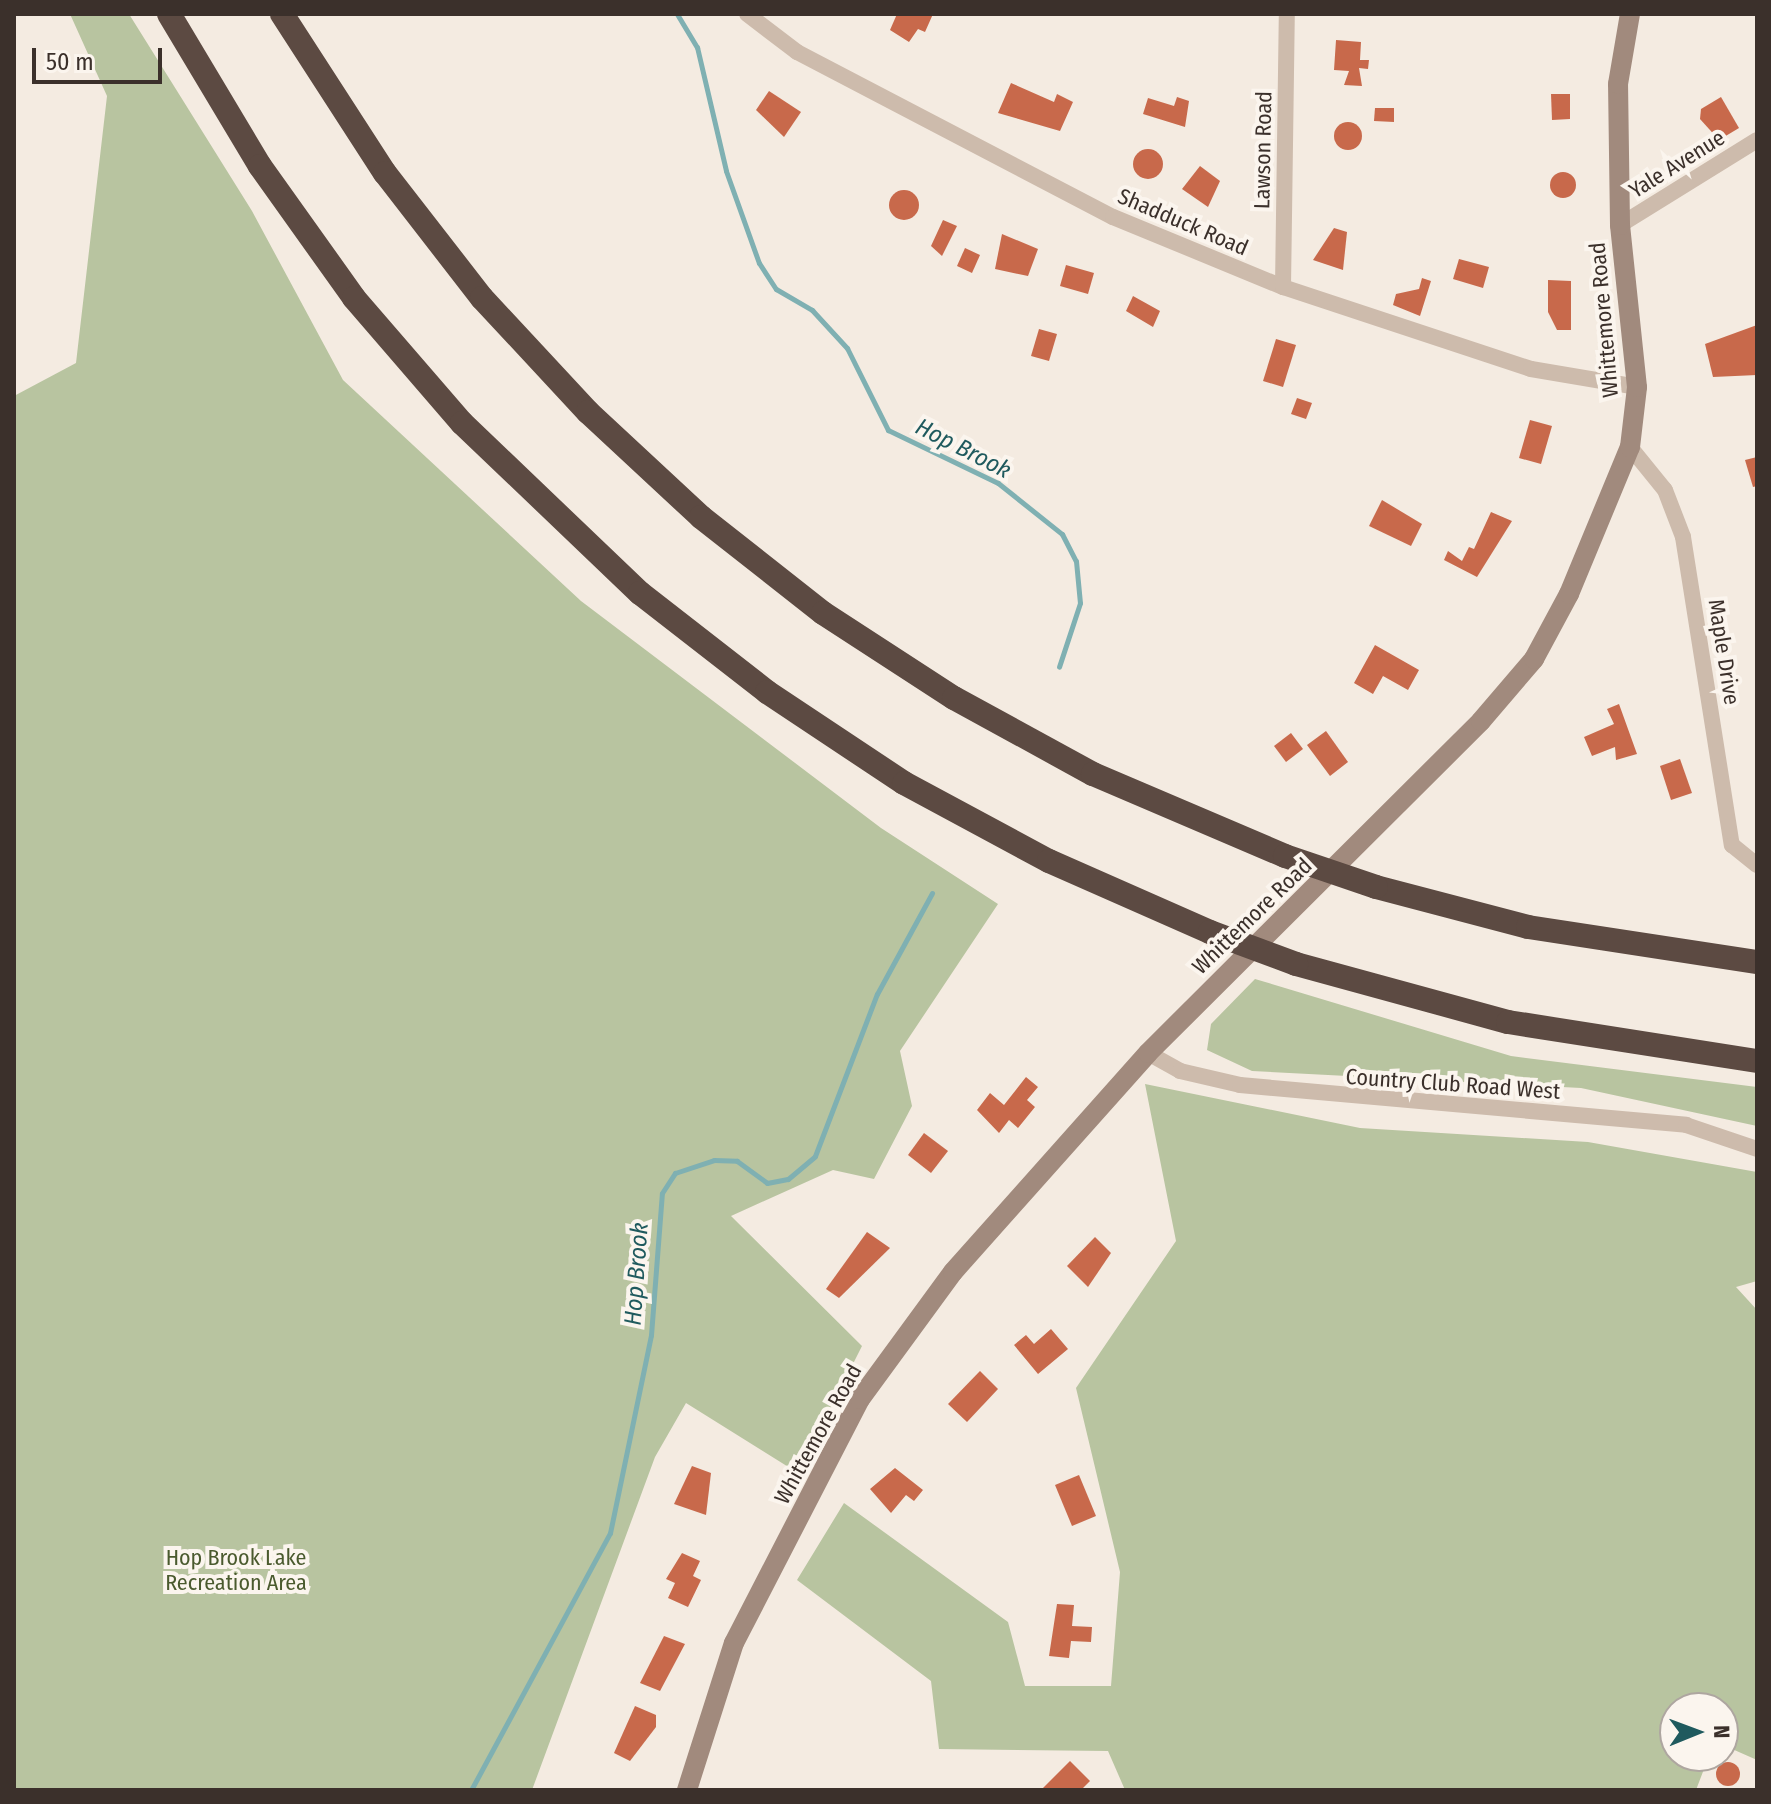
<!DOCTYPE html>
<style>
body{margin:0}
#map{position:relative;width:1771px;height:1804px;overflow:hidden;background:#f4ebe1;font-family:"Fira Sans Condensed",sans-serif}
div>[style]{position:absolute}
[style*='--x']{left:calc(var(--x)*1px);top:calc(var(--y)*1px);width:calc(var(--w)*1px);rotate:calc(var(--a)*1deg)}
.green>*{inset:0;background:#b8c4a0}
.stream>*{height:5px;margin:-2.5px;padding:0 2.5px;transform-origin:2.5px;border-radius:2.5px;background:#7fb0b2}
.building>*{inset:0;background:#c8694b}
.round{border-radius:50%}
.street>*{height:16px;margin:-8px;padding:0 8px;transform-origin:8px;border-radius:8px;background:#cdbbac}
.secondary>*{height:20px;margin:-10px;padding:0 10px;transform-origin:10px;border-radius:10px;background:#a18a7d}
.highway>*{height:24px;margin:-12px;padding:0 12px;transform-origin:12px;border-radius:12px;background:#5c4a42}
.highway-bridge>*{height:24px;margin:-12px;padding:0 12px;transform-origin:12px;border-radius:12px;background:#5c4a42}
span{translate:-50% -50%;white-space:nowrap;text-align:center;line-height:1.15;-webkit-text-stroke:8px #fbf5ee;paint-order:stroke}
.street-label{font-size:22px;color:#3b302b}
.park-label{font-size:22px;color:#4a5a2e}
.water-label{font-size:24px;color:#1f5a5e;font-style:italic}
.frame{position:absolute;inset:0;border:16px solid #3b302b;pointer-events:none}
.north{position:absolute;left:1659px;top:1692px;width:80px;height:80px;box-sizing:border-box;background:#fbf5ee;border:2px solid #aea6a0;border-radius:50%;rotate:89deg;font-size:22px;font-weight:700;line-height:32px;text-align:center;color:#3b302b}
.north::after{content:'';display:block;margin:auto;width:28px;height:36px;background:#1f5a5e;clip-path:polygon(50% 0,100% 100%,50% 72%,0 100%)}
.scale{position:absolute;left:32px;top:48px;width:130px;height:36px;box-sizing:border-box;border:4px solid #3b302b;border-top:0;padding-left:10px;font-size:24px;line-height:28px;white-space:nowrap;color:#3b302b;-webkit-text-stroke:6px #fbf5ee;paint-order:stroke}
</style>
<div id="map">
<div class="green">
<i style="clip-path:polygon(70px 14px,129px 14px,252px 211px,343px 380px,581px 601px,881px 828px,998px 904px,900px 1051px,912px 1106px,874px 1179px,833px 1170px,731px 1216px,862px 1346px,798px 1473px,686px 1403px,655px 1457px,532px 1790px,14px 1790px,14px 396px,76px 363px,107px 96px)"></i>
<i style="clip-path:polygon(1255px 979px,1511px 1056px,1757px 1087px,1757px 1126px,1581px 1088px,1252px 1071px,1207px 1050px,1211px 1024px)"></i>
<i style="clip-path:polygon(1145px 1084px,1360px 1128px,1588px 1142px,1757px 1172px,1757px 1281px,1736px 1287px,1757px 1310px,1757px 1760px,1723px 1745px,1723px 1708px,1675px 1708px,1675px 1756px,1709px 1756px,1696px 1790px,1125px 1790px,1108px 1751px,939px 1749px,931px 1681px,797px 1580px,844px 1503px,1008px 1622px,1025px 1686px,1111px 1686px,1120px 1572px,1076px 1388px,1176px 1241px)"></i>
</div>
<div class="stream">
<i style="--x:677;--y:14;--w:39;--a:59"></i>
<i style="--x:697;--y:47;--w:127;--a:76.8"></i>
<i style="--x:726;--y:171;--w:98;--a:70.3"></i>
<i style="--x:759;--y:263;--w:31;--a:57"></i>
<i style="--x:776;--y:289;--w:42;--a:30.3"></i>
<i style="--x:812;--y:310;--w:52;--a:47.4"></i>
<i style="--x:847;--y:348;--w:92;--a:63.4"></i>
<i style="--x:888;--y:430;--w:122;--a:25.7"></i>
<i style="--x:998;--y:483;--w:82;--a:38.6"></i>
<i style="--x:1062;--y:534;--w:30;--a:63"></i>
<i style="--x:1076;--y:561;--w:42;--a:84.6"></i>
<i style="--x:1080;--y:603;--w:67;--a:108.2"></i>
<i style="--x:471;--y:1790;--w:292;--a:-61.6"></i>
<i style="--x:610;--y:1533;--w:202;--a:-78.3"></i>
<i style="--x:651;--y:1335;--w:142;--a:-85.6"></i>
<i style="--x:662;--y:1193;--w:24;--a:-57"></i>
<i style="--x:675;--y:1173;--w:41;--a:-18.4"></i>
<i style="--x:714;--y:1160;--w:23;--a:2"></i>
<i style="--x:737;--y:1161;--w:37;--a:36"></i>
<i style="--x:767;--y:1183;--w:21;--a:-11"></i>
<i style="--x:788;--y:1179;--w:35;--a:-40"></i>
<i style="--x:815;--y:1156;--w:173;--a:-69.1"></i>
<i style="--x:877;--y:994;--w:115;--a:-61.4"></i>
</div>
<div class="building">
<i style="clip-path:polygon(897px 14px,933px 14px,925px 32px,918px 29px,909px 42px,890px 30px)"></i>
<i style="clip-path:polygon(1336px 40px,1361px 42px,1360px 60px,1369px 60px,1368px 69px,1359px 68px,1362px 86px,1344px 85px,1349px 71px,1334px 70px)"></i>
<i style="clip-path:polygon(1011px 83px,1054px 102px,1057px 94px,1073px 102px,1060px 131px,998px 113px)"></i>
<i style="clip-path:polygon(769px 91px,801px 112px,784px 137px,756px 110px)"></i>
<i style="clip-path:polygon(1551px 94px,1570px 94px,1570px 119px,1552px 120px)"></i>
<i style="clip-path:polygon(1177px 97px,1189px 101px,1185px 127px,1143px 114px,1148px 98px,1174px 106px)"></i>
<i style="clip-path:polygon(1721px 97px,1739px 128px,1719px 140px,1700px 119px,1701px 109px)"></i>
<i style="clip-path:polygon(1375px 108px,1394px 108px,1394px 122px,1374px 121px)"></i>
<i class="round" style="left:1334px;top:122px;width:28px;height:28px"></i>
<i class="round" style="left:1133px;top:149px;width:30px;height:30px"></i>
<i style="clip-path:polygon(1200px 166px,1220px 181px,1208px 207px,1182px 189px)"></i>
<i class="round" style="left:1550px;top:172px;width:26px;height:26px"></i>
<i class="round" style="left:889px;top:190px;width:30px;height:30px"></i>
<i style="clip-path:polygon(943px 220px,957px 226px,942px 256px,931px 246px)"></i>
<i style="clip-path:polygon(1334px 228px,1347px 232px,1343px 270px,1313px 260px)"></i>
<i style="clip-path:polygon(1002px 234px,1038px 249px,1028px 276px,995px 269px)"></i>
<i style="clip-path:polygon(965px 248px,980px 255px,972px 273px,957px 266px)"></i>
<i style="clip-path:polygon(1459px 259px,1489px 267px,1483px 288px,1453px 279px)"></i>
<i style="clip-path:polygon(1066px 265px,1094px 273px,1088px 294px,1060px 286px)"></i>
<i style="clip-path:polygon(1422px 278px,1431px 281px,1420px 316px,1393px 305px,1396px 294px,1419px 289px)"></i>
<i style="clip-path:polygon(1548px 280px,1571px 281px,1571px 330px,1557px 330px,1548px 312px)"></i>
<i style="clip-path:polygon(1133px 296px,1160px 311px,1153px 327px,1126px 311px)"></i>
<i style="clip-path:polygon(1757px 325px,1757px 375px,1713px 377px,1705px 344px)"></i>
<i style="clip-path:polygon(1039px 329px,1057px 334px,1049px 361px,1031px 356px)"></i>
<i style="clip-path:polygon(1276px 339px,1296px 345px,1283px 387px,1263px 381px)"></i>
<i style="clip-path:polygon(1297px 398px,1312px 403px,1306px 419px,1291px 414px)"></i>
<i style="clip-path:polygon(1530px 420px,1552px 426px,1541px 464px,1519px 458px)"></i>
<i style="clip-path:polygon(1757px 457px,1757px 486px,1753px 487px,1745px 460px)"></i>
<i style="clip-path:polygon(1382px 500px,1422px 524px,1411px 546px,1369px 526px)"></i>
<i style="clip-path:polygon(1491px 512px,1512px 521px,1477px 577px,1444px 560px,1448px 551px,1462px 561px,1469px 547px,1474px 549px)"></i>
<i style="clip-path:polygon(1375px 645px,1419px 670px,1408px 690px,1383px 676px,1373px 694px,1354px 683px)"></i>
<i style="clip-path:polygon(1619px 704px,1637px 754px,1616px 760px,1615px 747px,1592px 756px,1584px 737px,1614px 724px,1607px 709px)"></i>
<i style="clip-path:polygon(1326px 731px,1348px 762px,1330px 776px,1307px 745px)"></i>
<i style="clip-path:polygon(1291px 733px,1303px 749px,1286px 762px,1274px 746px)"></i>
<i style="clip-path:polygon(1680px 759px,1692px 793px,1671px 800px,1660px 766px)"></i>
<i style="clip-path:polygon(1026px 1077px,1038px 1087px,1027px 1100px,1035px 1107px,1018px 1128px,1009px 1120px,999px 1133px,977px 1110px,990px 1093px,1004px 1105px)"></i>
<i style="clip-path:polygon(924px 1133px,948px 1151px,931px 1173px,908px 1155px)"></i>
<i style="clip-path:polygon(867px 1232px,890px 1248px,839px 1298px,826px 1289px)"></i>
<i style="clip-path:polygon(1095px 1237px,1111px 1253px,1088px 1287px,1067px 1266px)"></i>
<i style="clip-path:polygon(1051px 1329px,1068px 1349px,1038px 1374px,1014px 1345px,1026px 1335px,1034px 1344px)"></i>
<i style="clip-path:polygon(980px 1371px,998px 1389px,967px 1422px,948px 1404px)"></i>
<i style="clip-path:polygon(692px 1466px,711px 1473px,706px 1515px,674px 1504px)"></i>
<i style="clip-path:polygon(895px 1468px,923px 1490px,914px 1501px,906px 1495px,891px 1513px,870px 1489px)"></i>
<i style="clip-path:polygon(1079px 1475px,1096px 1516px,1072px 1526px,1055px 1485px)"></i>
<i style="clip-path:polygon(682px 1553px,700px 1561px,693px 1576px,701px 1580px,688px 1607px,668px 1598px,675px 1583px,666px 1579px)"></i>
<i style="clip-path:polygon(1057px 1604px,1074px 1605px,1072px 1626px,1092px 1627px,1091px 1642px,1071px 1641px,1069px 1658px,1049px 1656px)"></i>
<i style="clip-path:polygon(664px 1636px,685px 1644px,660px 1691px,640px 1683px)"></i>
<i style="clip-path:polygon(635px 1706px,656px 1715px,656px 1727px,630px 1761px,614px 1753px)"></i>
<i style="clip-path:polygon(1070px 1761px,1090px 1781px,1081px 1790px,1041px 1790px)"></i>
<i class="round" style="left:1716px;top:1762px;width:24px;height:24px"></i>
</div>
<div class="street">
<i style="--x:747;--y:14;--w:63;--a:37.2"></i>
<i style="--x:797;--y:52;--w:356;--a:27.6"></i>
<i style="--x:1113;--y:217;--w:184;--a:22.4"></i>
<i style="--x:1283;--y:287;--w:261;--a:18.3"></i>
<i style="--x:1531;--y:369;--w:108;--a:9.6"></i>
<i style="--x:1620;--y:225;--w:161;--a:-31.8"></i>
<i style="--x:1283;--y:287;--w:273;--a:-89.2"></i>
<i style="--x:1630;--y:447;--w:55;--a:50.9"></i>
<i style="--x:1665;--y:490;--w:50;--a:69"></i>
<i style="--x:1683;--y:537;--w:312;--a:81"></i>
<i style="--x:1732;--y:845;--w:32;--a:39"></i>
<i style="--x:1148;--y:1053;--w:37;--a:29"></i>
<i style="--x:1180;--y:1071;--w:62;--a:13.1"></i>
<i style="--x:1240;--y:1085;--w:448;--a:5.1"></i>
<i style="--x:1686;--y:1125;--w:75;--a:18.7"></i>
</div>
<div class="secondary">
<i style="--x:687;--y:1790;--w:154;--a:-72.3"></i>
<i style="--x:734;--y:1643;--w:275;--a:-62.7"></i>
<i style="--x:860;--y:1399;--w:157;--a:-53.8"></i>
<i style="--x:953;--y:1272;--w:293;--a:-48.3"></i>
<i style="--x:1148;--y:1053;--w:470;--a:-44.9"></i>
<i style="--x:1481;--y:721;--w:82;--a:-49.5"></i>
<i style="--x:1534;--y:659;--w:74;--a:-61.7"></i>
<i style="--x:1569;--y:594;--w:159;--a:-67.5"></i>
<i style="--x:1630;--y:447;--w:60;--a:-83.3"></i>
<i style="--x:1637;--y:387;--w:163;--a:-96"></i>
<i style="--x:1620;--y:225;--w:141;--a:-90.8"></i>
<i style="--x:1618;--y:84;--w:71;--a:-80.3"></i>
</div>
<div class="highway">
<i style="--x:169;--y:14;--w:177;--a:59.1"></i>
<i style="--x:260;--y:166;--w:162;--a:54.5"></i>
<i style="--x:354;--y:298;--w:165;--a:49.2"></i>
<i style="--x:462;--y:423;--w:246;--a:43.7"></i>
<i style="--x:640;--y:593;--w:161;--a:37.9"></i>
<i style="--x:767;--y:692;--w:164;--a:33.6"></i>
<i style="--x:904;--y:783;--w:165;--a:28.3"></i>
<i style="--x:1049;--y:861;--w:176;--a:23.8"></i>
<i style="--x:282;--y:14;--w:189;--a:57.1"></i>
<i style="--x:385;--y:173;--w:158;--a:52.2"></i>
<i style="--x:482;--y:298;--w:156;--a:47.1"></i>
<i style="--x:588;--y:412;--w:154;--a:42.9"></i>
<i style="--x:701;--y:517;--w:155;--a:38.2"></i>
<i style="--x:823;--y:613;--w:156;--a:33"></i>
<i style="--x:954;--y:698;--w:158;--a:28.7"></i>
<i style="--x:1093;--y:774;--w:209;--a:23.1"></i>
<i style="--x:1376;--y:887;--w:157;--a:14.7"></i>
<i style="--x:1528;--y:927;--w:232;--a:8.7"></i>
<i style="--x:1296;--y:964;--w:220;--a:15.3"></i>
<i style="--x:1508;--y:1022;--w:252;--a:8.9"></i>
</div>
<div class="highway-bridge">
<i style="--x:1285;--y:856;--w:96;--a:18.8"></i>
<i style="--x:1210;--y:932;--w:92;--a:20.4"></i>
</div>
<div class="street-label">
<span style="left:1263px;top:150px;rotate:-89deg">Lawson Road</span>
<span style="left:1677px;top:164px;rotate:-32deg">Yale Avenue</span>
<span style="left:1183px;top:222px;rotate:23deg">Shadduck Road</span>
<span style="left:1604px;top:320px;rotate:-95deg">Whittemore Road</span>
<span style="left:1724px;top:652px;rotate:81deg">Maple Drive</span>
<span style="left:1252px;top:916px;rotate:-44deg">Whittemore Road</span>
<span style="left:1453px;top:1084px;rotate:4deg">Country Club Road West</span>
<span style="left:818px;top:1434px;rotate:-61deg">Whittemore Road</span>
</div>
<div class="park-label">
<span style="left:236px;top:1570px">Hop Brook Lake<br>Recreation Area</span>
</div>
<div class="water-label">
<span style="left:963px;top:449px;rotate:27deg">Hop Brook</span>
<span style="left:637px;top:1274px;rotate:-86deg">Hop Brook</span>
</div>
<div class="frame"></div>
<div class="north">N</div>
<div class="scale">50 m</div>
</div>
